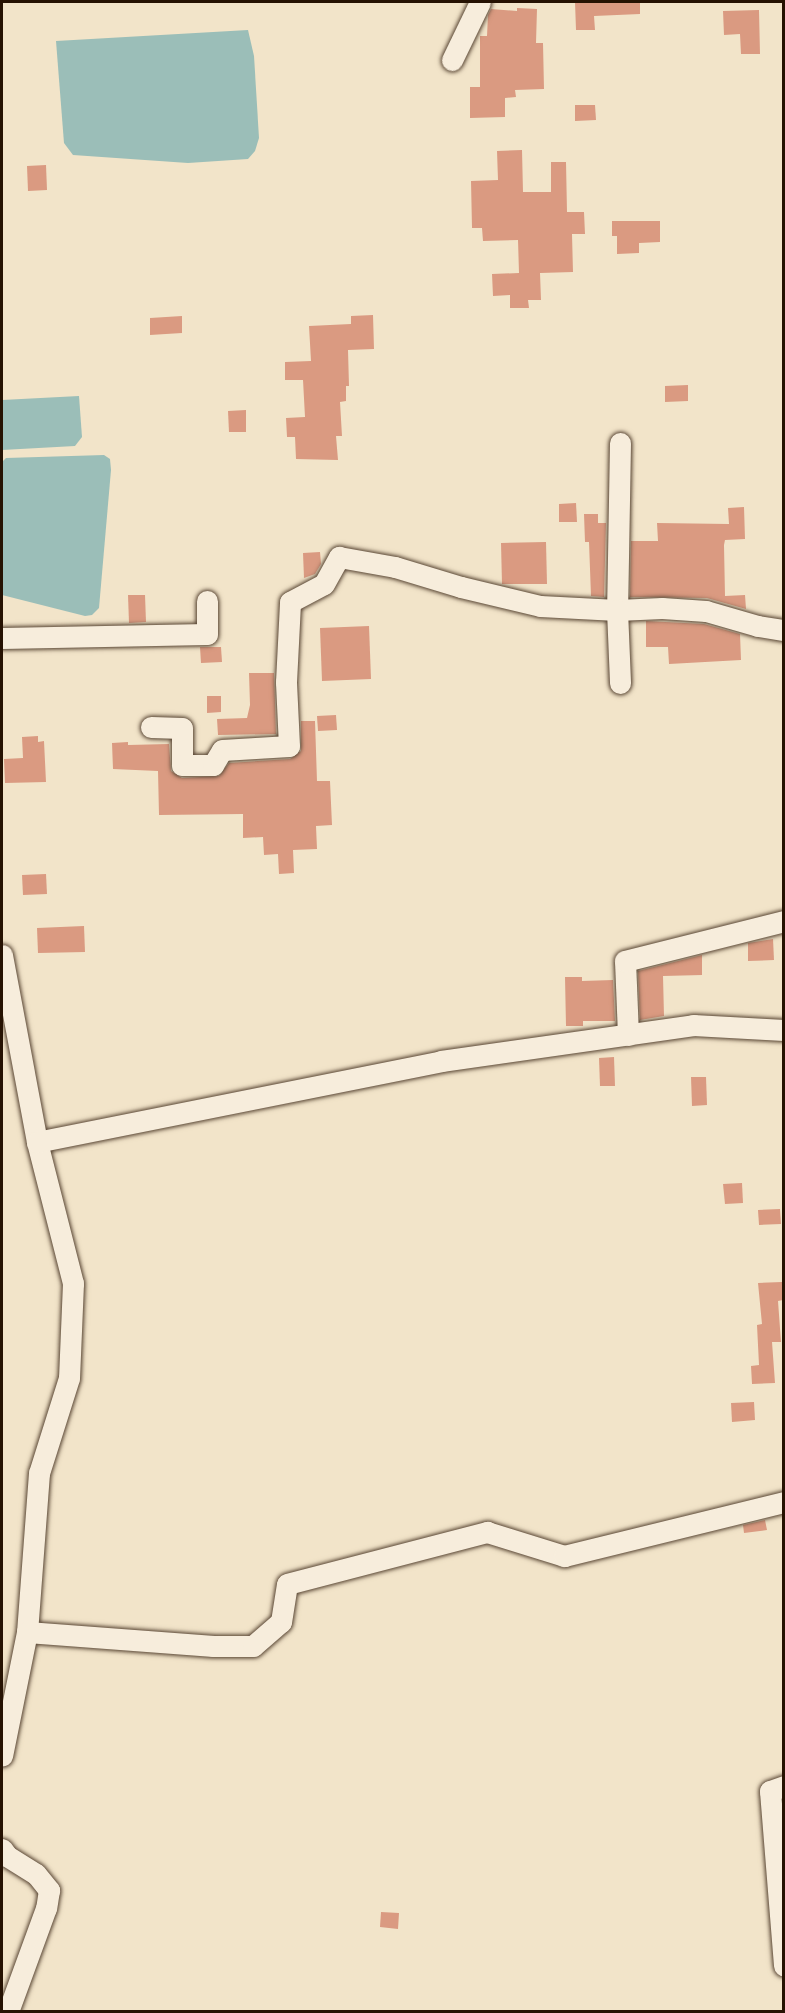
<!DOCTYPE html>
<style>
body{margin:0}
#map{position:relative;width:785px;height:2013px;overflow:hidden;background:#f2e4c9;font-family:"Sorts Mill Goudy",serif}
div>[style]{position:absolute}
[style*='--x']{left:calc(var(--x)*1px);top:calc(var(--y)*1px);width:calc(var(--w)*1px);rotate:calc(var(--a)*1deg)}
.water>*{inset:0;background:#9bbeb8}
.building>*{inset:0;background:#da9a81}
.roads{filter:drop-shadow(0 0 2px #594634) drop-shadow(0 0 2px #594634)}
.minor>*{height:21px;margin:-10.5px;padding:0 10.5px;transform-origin:10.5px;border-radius:10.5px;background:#f7eddc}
span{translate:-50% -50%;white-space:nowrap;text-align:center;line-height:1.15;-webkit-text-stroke:4.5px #f7eddc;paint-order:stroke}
.frame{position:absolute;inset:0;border:3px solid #261202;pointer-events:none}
</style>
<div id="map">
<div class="water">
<i style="clip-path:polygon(248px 30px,254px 56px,259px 138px,255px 151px,248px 159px,188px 163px,73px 155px,64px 143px,56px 41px)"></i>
<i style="clip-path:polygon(79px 396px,82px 437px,75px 446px,2px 450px,2px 400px)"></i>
<i style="clip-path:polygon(104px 455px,110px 459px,111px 470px,99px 608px,92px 615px,85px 616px,2px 595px,3px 461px,6px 458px)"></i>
</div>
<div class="building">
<i style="clip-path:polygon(575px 2px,640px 2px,640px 14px,594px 16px,595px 30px,576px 30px)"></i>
<i style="clip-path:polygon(517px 8px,537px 9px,536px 43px,543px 43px,544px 89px,515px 90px,516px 97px,505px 98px,505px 117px,470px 118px,470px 87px,480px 87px,480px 36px,487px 36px,488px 15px,491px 9px,517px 11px)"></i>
<i style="clip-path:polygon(759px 10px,760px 54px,741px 54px,740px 34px,724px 35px,723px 11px)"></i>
<i style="clip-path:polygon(575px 105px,595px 105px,596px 120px,575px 121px)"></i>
<i style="clip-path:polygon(522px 150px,523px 192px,551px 192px,551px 162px,566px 162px,567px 212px,584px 212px,585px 234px,572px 234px,573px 272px,540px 273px,541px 300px,528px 300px,529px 308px,510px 308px,510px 295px,493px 296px,492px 274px,519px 273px,518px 240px,483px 241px,482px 228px,472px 228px,471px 181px,498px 180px,497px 151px)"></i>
<i style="clip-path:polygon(46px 165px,47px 190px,28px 191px,27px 166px)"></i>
<i style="clip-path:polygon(612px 221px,660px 221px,660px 242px,639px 243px,639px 253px,617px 254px,617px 236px,612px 236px)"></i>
<i style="clip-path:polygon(373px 315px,374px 349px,348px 350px,349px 386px,346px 386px,346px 401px,340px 402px,342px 436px,336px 436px,338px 460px,296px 459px,295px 437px,287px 437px,286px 418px,305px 417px,303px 380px,285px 380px,285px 362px,311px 361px,309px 326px,351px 324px,351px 316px)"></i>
<i style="clip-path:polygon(182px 316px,182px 333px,150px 335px,150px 318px)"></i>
<i style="clip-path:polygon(688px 385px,688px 401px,665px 402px,665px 386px)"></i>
<i style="clip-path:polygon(246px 410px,246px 432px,229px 432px,228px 411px)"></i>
<i style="clip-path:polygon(576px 503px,577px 522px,559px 522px,559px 504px)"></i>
<i style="clip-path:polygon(744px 507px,745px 539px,725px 540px,724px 545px,725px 596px,745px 595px,746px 609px,707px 598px,630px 597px,631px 541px,658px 541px,657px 523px,729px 524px,728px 508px)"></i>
<i style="clip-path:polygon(584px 514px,598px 514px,598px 523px,606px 523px,604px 597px,591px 596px,589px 542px,585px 542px)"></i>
<i style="clip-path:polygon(546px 542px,547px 584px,502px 584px,501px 543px)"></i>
<i style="clip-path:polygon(320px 552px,321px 564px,315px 574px,304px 578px,303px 553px)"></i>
<i style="clip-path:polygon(128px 595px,145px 595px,146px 622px,129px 623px)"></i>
<i style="clip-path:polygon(646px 621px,704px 624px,740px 634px,741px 660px,669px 664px,668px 647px,646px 647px)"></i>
<i style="clip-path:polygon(369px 626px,371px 679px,322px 681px,320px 628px)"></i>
<i style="clip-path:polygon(200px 647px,221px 647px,222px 662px,201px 663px)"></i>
<i style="clip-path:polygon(249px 673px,274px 673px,276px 734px,218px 735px,217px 719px,247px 718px,250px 705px)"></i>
<i style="clip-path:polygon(207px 696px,221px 696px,221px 712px,207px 713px)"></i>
<i style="clip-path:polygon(336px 715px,337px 730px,318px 731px,317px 716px)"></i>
<i style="clip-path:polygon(301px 721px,315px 721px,317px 781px,330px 781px,332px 825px,316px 826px,317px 849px,293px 850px,294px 873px,279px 874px,278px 854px,264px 855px,263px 837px,243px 838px,243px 814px,159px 815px,158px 771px,113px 769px,112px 743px,128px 742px,128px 745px,169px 744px,171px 771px,182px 778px,219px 776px,229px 763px,290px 759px,301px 751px)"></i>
<i style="clip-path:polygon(38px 736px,38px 742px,44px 741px,46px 782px,5px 783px,4px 759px,23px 758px,22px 737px)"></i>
<i style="clip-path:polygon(46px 874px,47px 894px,23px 895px,22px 875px)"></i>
<i style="clip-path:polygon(84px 926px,85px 952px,38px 953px,37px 928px)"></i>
<i style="clip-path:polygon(773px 939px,774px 960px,748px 961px,748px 943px)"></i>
<i style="clip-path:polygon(702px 955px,702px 975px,663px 976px,664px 1016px,640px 1020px,638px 971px)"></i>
<i style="clip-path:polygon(565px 977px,582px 977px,582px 981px,613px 980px,615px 1021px,583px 1021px,583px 1026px,566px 1026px)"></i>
<i style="clip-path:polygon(614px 1057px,615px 1086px,600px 1086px,599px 1058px)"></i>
<i style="clip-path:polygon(691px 1077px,706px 1077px,707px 1105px,692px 1106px)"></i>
<i style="clip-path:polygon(742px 1183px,743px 1203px,725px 1204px,723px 1184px)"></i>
<i style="clip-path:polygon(780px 1209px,781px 1224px,759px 1225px,758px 1210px)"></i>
<i style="clip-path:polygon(782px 1282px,783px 1300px,778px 1301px,781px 1342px,772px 1342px,775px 1383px,752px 1384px,751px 1366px,759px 1365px,757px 1325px,762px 1324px,758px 1283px)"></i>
<i style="clip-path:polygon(754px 1402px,755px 1420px,732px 1422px,731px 1403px)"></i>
<i style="clip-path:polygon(765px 1520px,767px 1530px,744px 1533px,743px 1525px)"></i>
<i style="clip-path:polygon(381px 1912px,399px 1913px,398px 1929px,380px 1927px)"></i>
</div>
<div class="roads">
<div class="minor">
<i style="--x:452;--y:60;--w:64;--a:-64.2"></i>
<i style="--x:620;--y:443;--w:167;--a:91"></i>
<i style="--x:617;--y:610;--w:45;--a:-2.5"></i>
<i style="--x:662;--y:608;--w:44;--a:3.9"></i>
<i style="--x:706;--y:611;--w:54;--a:16.1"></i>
<i style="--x:758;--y:626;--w:26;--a:9"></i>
<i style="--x:2;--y:638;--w:205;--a:-1.1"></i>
<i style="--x:207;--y:634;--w:33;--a:-90"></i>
<i style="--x:151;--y:727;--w:31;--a:2"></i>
<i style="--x:182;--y:728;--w:37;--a:90"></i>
<i style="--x:182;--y:765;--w:31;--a:0"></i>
<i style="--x:213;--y:765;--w:17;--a:-59"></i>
<i style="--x:222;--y:750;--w:67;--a:-3.4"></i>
<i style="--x:289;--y:746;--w:64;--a:-92.7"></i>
<i style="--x:286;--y:682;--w:80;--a:-87.1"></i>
<i style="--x:290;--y:602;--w:38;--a:-28"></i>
<i style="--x:324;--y:584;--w:31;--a:-61"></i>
<i style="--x:339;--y:557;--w:57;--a:10.1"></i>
<i style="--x:395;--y:567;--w:69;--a:16.9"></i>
<i style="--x:461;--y:587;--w:81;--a:13.5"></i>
<i style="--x:540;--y:606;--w:77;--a:3"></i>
<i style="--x:617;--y:610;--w:73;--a:87.6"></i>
<i style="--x:2;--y:955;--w:190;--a:79.4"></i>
<i style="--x:37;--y:1142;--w:146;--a:75.7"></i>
<i style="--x:73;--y:1283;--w:95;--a:92.4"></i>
<i style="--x:69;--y:1378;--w:100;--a:107.5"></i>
<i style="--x:39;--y:1473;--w:159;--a:94.3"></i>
<i style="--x:27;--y:1632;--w:126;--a:101.4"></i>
<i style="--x:628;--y:1035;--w:74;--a:-92.3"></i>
<i style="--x:625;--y:961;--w:164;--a:-14.1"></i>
<i style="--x:37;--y:1142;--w:412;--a:-11.3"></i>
<i style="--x:441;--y:1061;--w:255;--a:-8.1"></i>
<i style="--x:693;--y:1025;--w:91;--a:3.1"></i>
<i style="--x:27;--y:1632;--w:187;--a:4.3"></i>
<i style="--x:213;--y:1646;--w:40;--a:0"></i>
<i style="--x:253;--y:1646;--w:37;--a:-41"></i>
<i style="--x:281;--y:1622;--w:38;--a:-81"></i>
<i style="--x:287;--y:1584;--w:207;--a:-14.6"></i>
<i style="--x:487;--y:1532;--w:81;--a:17.3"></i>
<i style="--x:564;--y:1556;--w:227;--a:-13.8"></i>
<i style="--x:784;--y:1786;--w:15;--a:160"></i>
<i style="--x:770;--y:1791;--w:175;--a:85.4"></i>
<i style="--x:2;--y:1849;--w:9;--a:54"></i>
<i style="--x:7;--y:1856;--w:34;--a:32"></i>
<i style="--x:36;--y:1874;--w:21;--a:51"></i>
<i style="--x:49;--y:1890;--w:18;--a:99"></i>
<i style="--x:46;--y:1908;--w:111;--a:110.1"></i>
</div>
</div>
<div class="frame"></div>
</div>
